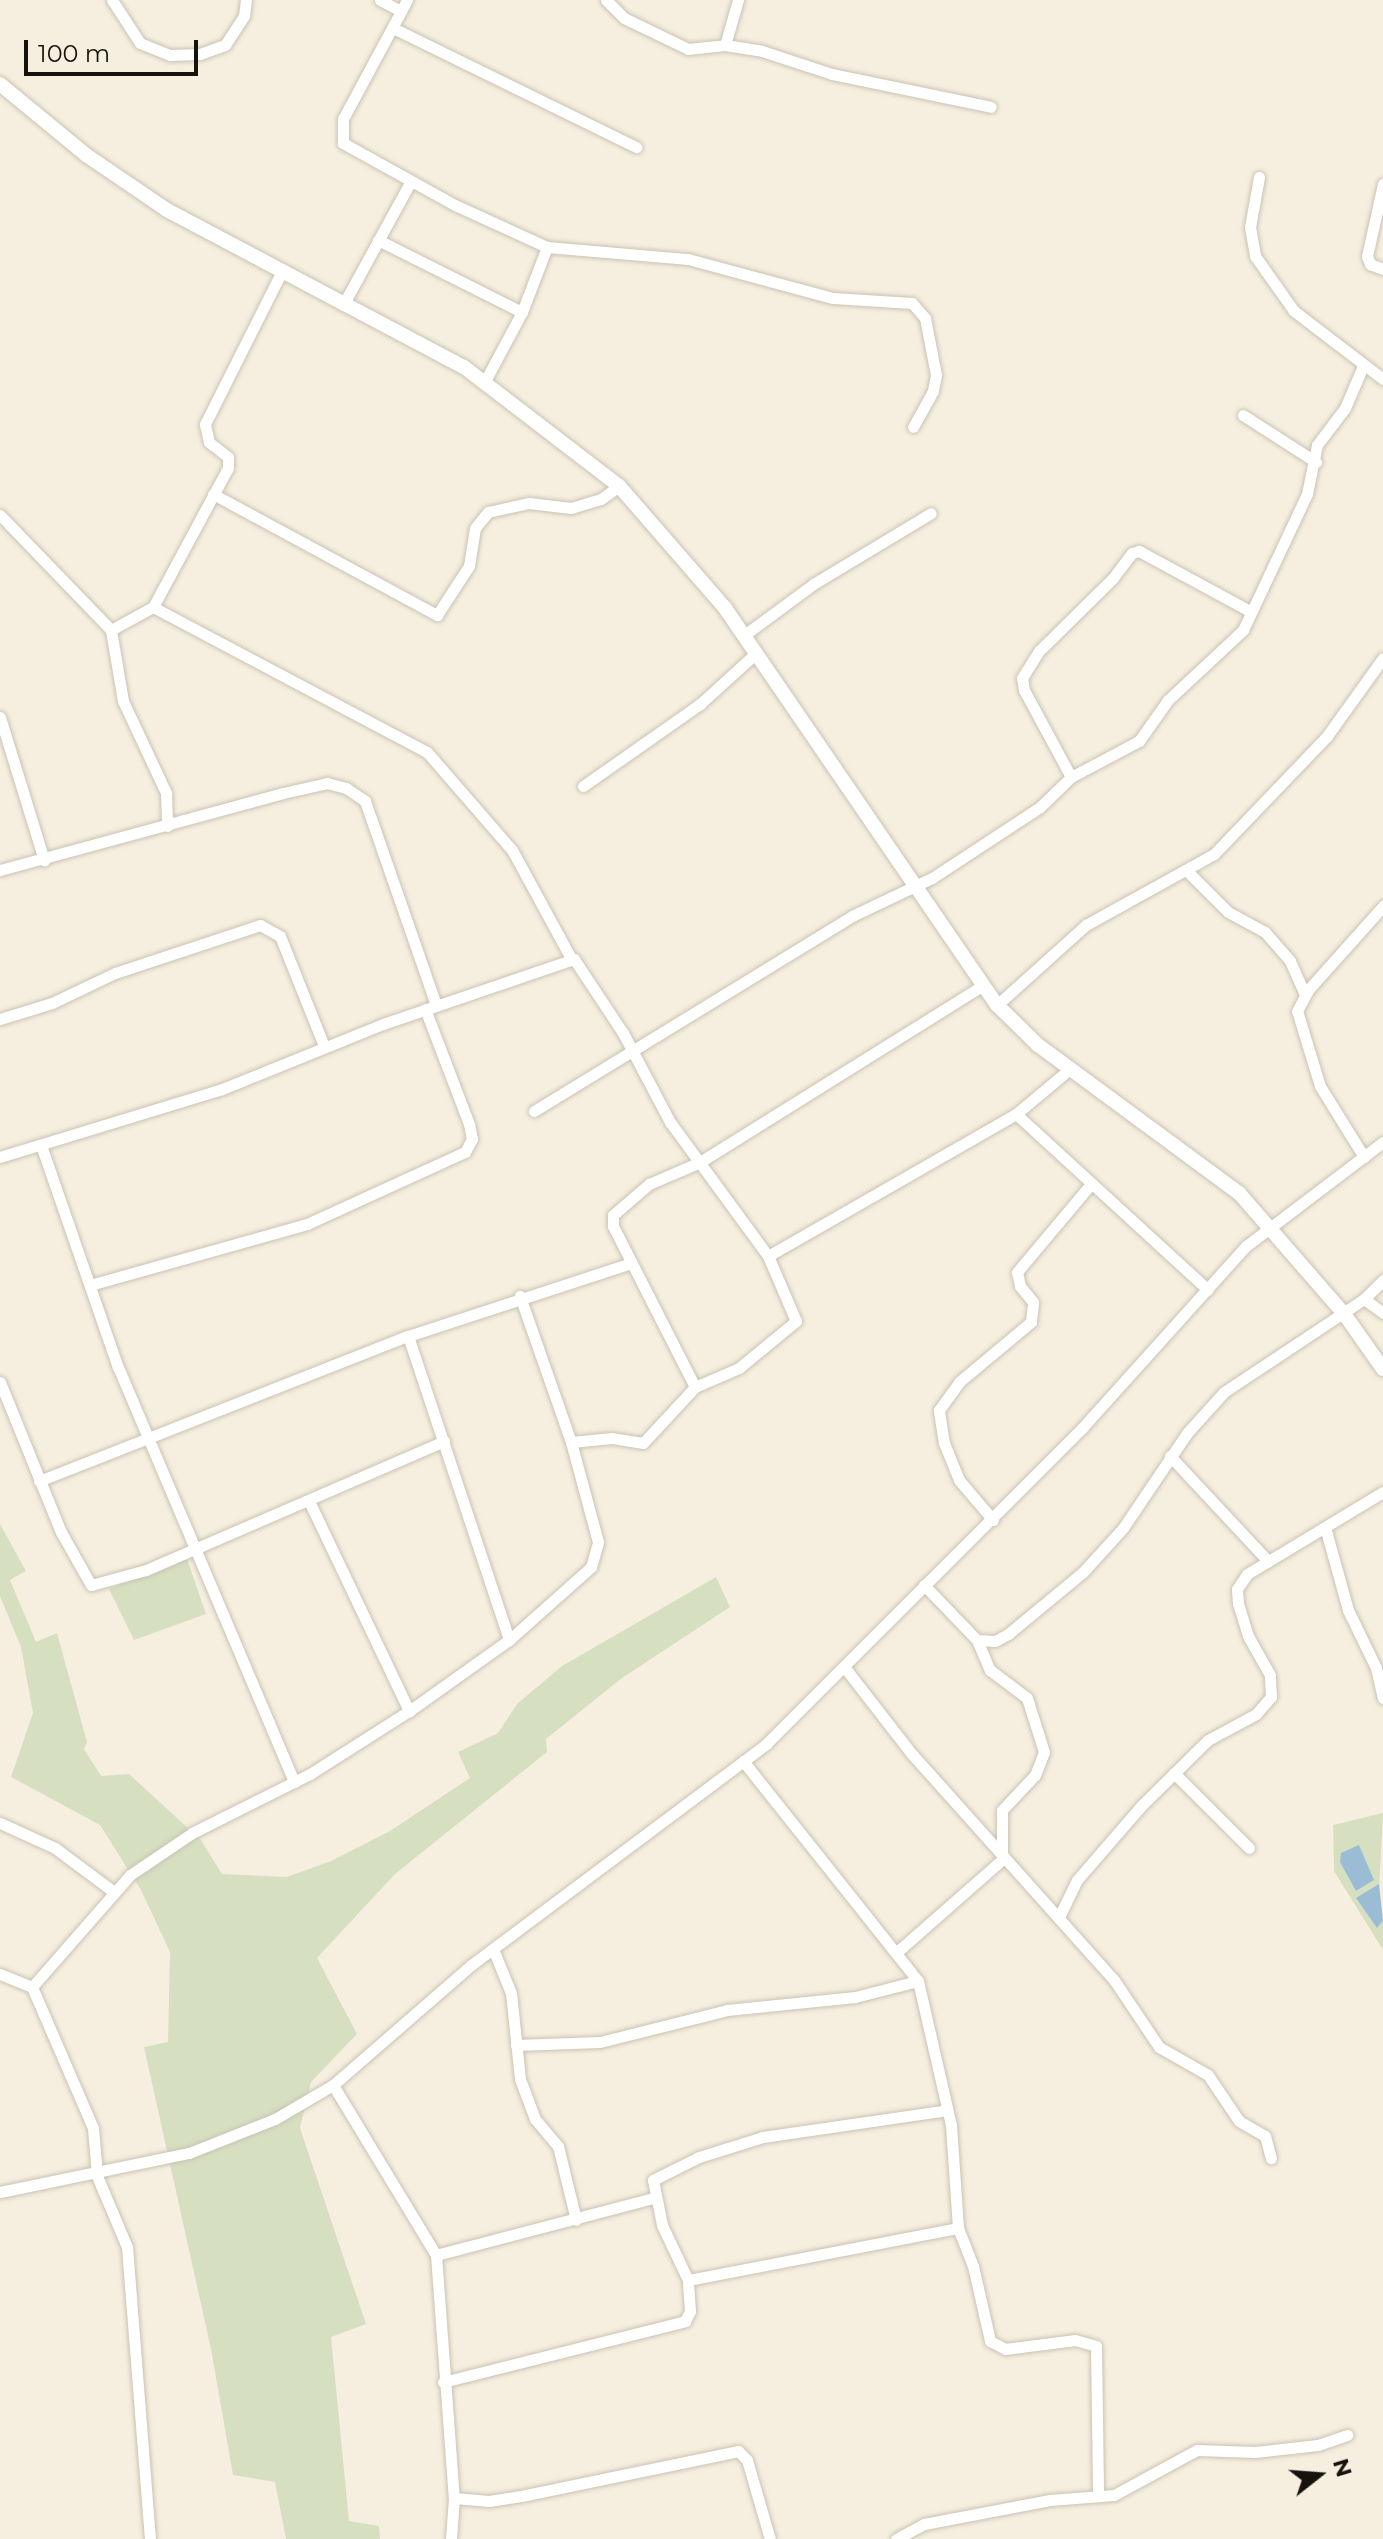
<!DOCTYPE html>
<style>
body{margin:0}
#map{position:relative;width:1383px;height:2539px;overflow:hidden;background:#f6efdf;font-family:Montserrat,sans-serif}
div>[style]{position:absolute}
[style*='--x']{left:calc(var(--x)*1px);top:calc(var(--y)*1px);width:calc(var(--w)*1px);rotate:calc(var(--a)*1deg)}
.green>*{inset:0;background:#d6e0c0}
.water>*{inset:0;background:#9bbcd5}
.roads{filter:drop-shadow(0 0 2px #c9c3b4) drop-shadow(0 0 2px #c9c3b4)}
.minor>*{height:11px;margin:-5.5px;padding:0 5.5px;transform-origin:5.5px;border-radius:5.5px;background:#fff}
.tertiary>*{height:14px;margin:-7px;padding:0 7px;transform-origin:7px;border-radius:7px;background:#fff}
span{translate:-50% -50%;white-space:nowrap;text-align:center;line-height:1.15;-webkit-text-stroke:6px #f6efdf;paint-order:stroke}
.north{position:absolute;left:1279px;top:2435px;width:80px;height:80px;-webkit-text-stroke:6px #f6efdf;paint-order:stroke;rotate:73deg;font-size:22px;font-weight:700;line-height:32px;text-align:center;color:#16130e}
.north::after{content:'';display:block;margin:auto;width:28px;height:36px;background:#16130e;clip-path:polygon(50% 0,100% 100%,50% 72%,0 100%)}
.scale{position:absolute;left:24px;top:40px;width:174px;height:36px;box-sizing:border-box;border:4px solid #16130e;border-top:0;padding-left:10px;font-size:24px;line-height:28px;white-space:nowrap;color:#16130e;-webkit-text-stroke:6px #f6efdf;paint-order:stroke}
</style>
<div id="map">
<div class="green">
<i style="clip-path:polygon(0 1524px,26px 1571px,10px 1580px,36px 1642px,57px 1633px,87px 1742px,84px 1749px,101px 1776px,129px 1774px,201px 1840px,222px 1874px,287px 1877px,331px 1861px,390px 1831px,470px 1778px,458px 1752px,498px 1733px,517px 1704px,562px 1666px,716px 1577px,730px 1607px,622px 1678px,546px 1739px,547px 1752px,395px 1874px,317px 1958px,357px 2034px,311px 2082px,300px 2128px,366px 2324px,331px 2337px,349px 2521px,379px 2526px,380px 2539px,286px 2539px,275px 2482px,233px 2475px,211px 2349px,144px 2047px,168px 2042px,170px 1952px,141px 1890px,100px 1825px,11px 1777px,33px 1713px,21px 1647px,0 1596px)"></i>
<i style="clip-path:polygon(186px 1556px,206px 1614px,134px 1640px,109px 1589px)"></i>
<i style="clip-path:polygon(1383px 1813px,1377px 1927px,1383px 1921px,1383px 1950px,1334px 1871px,1333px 1825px)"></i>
</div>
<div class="water">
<i style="clip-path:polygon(1359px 1845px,1374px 1880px,1356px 1891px,1340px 1862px,1341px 1853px)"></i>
<i style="clip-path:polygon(1379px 1884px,1383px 1921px,1377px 1928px,1356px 1898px)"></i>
</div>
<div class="roads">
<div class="minor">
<i style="--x:112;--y:0;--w:51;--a:56.9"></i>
<i style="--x:140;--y:43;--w:32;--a:22"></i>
<i style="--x:170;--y:55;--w:30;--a:-2"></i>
<i style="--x:200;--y:54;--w:27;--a:-20"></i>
<i style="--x:225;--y:45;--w:35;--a:-57"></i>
<i style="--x:244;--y:16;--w:16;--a:-83"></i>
<i style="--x:380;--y:0;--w:24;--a:28"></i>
<i style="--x:407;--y:0;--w:135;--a:118.3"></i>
<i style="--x:343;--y:119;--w:24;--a:90"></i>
<i style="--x:343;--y:143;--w:128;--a:29"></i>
<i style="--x:455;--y:205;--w:101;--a:24.5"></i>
<i style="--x:547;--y:247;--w:142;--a:4.9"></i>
<i style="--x:688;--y:259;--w:150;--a:15.1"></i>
<i style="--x:833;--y:298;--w:79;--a:3.6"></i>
<i style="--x:912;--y:303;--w:20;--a:49"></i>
<i style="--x:925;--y:318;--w:58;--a:79.1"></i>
<i style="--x:936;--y:375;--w:16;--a:101"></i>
<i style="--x:933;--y:391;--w:41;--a:119.1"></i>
<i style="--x:606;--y:0;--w:25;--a:45"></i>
<i style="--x:624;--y:18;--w:71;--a:25.8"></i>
<i style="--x:688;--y:49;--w:37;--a:-6"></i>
<i style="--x:725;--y:45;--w:37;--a:9"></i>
<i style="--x:762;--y:51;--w:74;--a:18.2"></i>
<i style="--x:832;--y:74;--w:162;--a:11.7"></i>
<i style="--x:393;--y:28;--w:271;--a:26.1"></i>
<i style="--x:725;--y:45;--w:47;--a:-73.9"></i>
<i style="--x:1259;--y:177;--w:51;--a:100.2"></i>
<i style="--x:1250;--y:227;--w:29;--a:80"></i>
<i style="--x:1255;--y:256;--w:67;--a:54.7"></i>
<i style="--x:1294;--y:311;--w:112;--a:37.4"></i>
<i style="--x:1383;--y:184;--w:74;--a:102.5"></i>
<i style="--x:1367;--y:256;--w:9;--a:69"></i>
<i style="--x:1370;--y:264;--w:14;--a:21"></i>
<i style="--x:378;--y:240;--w:161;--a:26.6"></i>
<i style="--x:343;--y:305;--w:141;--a:-61.3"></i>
<i style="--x:485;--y:381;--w:78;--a:-61.8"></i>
<i style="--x:522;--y:312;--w:70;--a:-69"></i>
<i style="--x:1243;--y:415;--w:87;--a:32.8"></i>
<i style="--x:213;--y:494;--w:255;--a:28.4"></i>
<i style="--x:437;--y:615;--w:59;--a:-56.9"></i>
<i style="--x:469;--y:566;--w:38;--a:-81"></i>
<i style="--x:475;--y:528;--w:21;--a:-51"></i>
<i style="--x:488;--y:512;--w:42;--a:-12.4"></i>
<i style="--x:529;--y:503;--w:42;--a:6.8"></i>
<i style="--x:571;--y:508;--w:31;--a:-17"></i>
<i style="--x:601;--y:499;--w:22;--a:-36"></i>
<i style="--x:0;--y:515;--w:160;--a:46"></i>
<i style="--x:111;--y:630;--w:72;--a:80.4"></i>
<i style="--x:123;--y:701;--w:102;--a:64.9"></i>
<i style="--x:166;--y:793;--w:33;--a:88"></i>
<i style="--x:153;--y:607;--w:310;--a:27.9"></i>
<i style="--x:427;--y:752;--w:130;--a:49.1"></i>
<i style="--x:512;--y:850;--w:123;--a:61.4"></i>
<i style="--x:111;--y:630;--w:48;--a:-28.7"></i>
<i style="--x:153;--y:607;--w:158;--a:-61.7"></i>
<i style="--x:228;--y:468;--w:11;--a:-90"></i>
<i style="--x:228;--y:457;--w:24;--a:-142"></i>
<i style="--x:209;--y:442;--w:18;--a:-103"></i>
<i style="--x:205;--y:424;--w:169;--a:-63.3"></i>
<i style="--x:743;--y:636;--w:89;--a:-36.4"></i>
<i style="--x:815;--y:583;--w:135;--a:-31.1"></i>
<i style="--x:0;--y:717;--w:150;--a:72.9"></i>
<i style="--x:1071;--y:777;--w:99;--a:-118.4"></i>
<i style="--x:1024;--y:690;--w:12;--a:-99"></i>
<i style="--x:1022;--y:678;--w:32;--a:-58"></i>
<i style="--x:1039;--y:651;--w:104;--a:-44.6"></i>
<i style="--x:1113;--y:578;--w:31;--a:-53"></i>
<i style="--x:1132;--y:553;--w:7;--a:-16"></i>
<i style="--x:1139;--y:551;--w:126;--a:28.4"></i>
<i style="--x:583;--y:786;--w:143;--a:-35"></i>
<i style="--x:700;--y:704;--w:76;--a:-42.3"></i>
<i style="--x:0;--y:870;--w:293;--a:-15.2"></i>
<i style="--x:283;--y:793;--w:45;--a:-12.8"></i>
<i style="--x:327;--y:783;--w:20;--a:15"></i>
<i style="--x:346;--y:788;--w:23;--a:34"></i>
<i style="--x:365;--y:801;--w:216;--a:70.8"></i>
<i style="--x:1186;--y:870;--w:59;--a:45"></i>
<i style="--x:1228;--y:912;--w:42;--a:28.4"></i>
<i style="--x:1265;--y:932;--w:38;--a:49"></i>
<i style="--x:1290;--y:961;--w:36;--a:66"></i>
<i style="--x:997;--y:1005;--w:120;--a:-42"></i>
<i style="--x:1086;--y:925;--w:146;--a:-29"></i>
<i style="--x:1214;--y:854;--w:163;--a:-46.2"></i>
<i style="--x:1327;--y:736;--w:96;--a:-54.3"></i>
<i style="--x:0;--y:1019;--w:54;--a:-17.1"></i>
<i style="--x:52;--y:1003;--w:70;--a:-25.5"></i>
<i style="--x:115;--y:973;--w:153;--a:-18.3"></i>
<i style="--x:260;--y:925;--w:23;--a:29"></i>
<i style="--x:280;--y:936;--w:118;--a:68.2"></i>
<i style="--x:534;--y:1111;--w:373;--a:-31.5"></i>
<i style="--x:852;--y:916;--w:89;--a:-25.4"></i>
<i style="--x:932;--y:878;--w:129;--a:-33.3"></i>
<i style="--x:1040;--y:807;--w:43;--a:-44.1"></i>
<i style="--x:1071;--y:777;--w:77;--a:-27.9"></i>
<i style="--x:1139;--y:741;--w:50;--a:-54.7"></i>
<i style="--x:1168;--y:700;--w:103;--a:-43"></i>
<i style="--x:1243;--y:630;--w:150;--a:-64.8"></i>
<i style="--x:1307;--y:494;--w:50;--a:-78.5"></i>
<i style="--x:1317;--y:445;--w:46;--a:-52.9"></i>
<i style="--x:1345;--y:408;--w:46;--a:-66.8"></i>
<i style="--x:1016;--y:1114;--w:260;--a:42.5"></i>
<i style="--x:42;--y:1148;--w:232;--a:70.9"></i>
<i style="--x:118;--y:1367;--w:451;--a:67"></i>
<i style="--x:0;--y:1157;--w:232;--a:-17"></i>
<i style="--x:222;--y:1089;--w:174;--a:-22"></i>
<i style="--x:383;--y:1024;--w:202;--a:-18.8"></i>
<i style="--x:574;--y:959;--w:89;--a:56.5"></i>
<i style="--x:623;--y:1033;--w:101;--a:62.2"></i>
<i style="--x:670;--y:1122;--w:166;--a:53.8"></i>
<i style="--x:768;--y:1256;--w:71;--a:66.7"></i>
<i style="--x:796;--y:1321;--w:74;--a:140.5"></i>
<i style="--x:739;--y:1368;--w:48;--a:156.6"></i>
<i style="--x:695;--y:1387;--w:76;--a:132.9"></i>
<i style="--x:643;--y:1443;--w:31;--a:-171"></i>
<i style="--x:612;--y:1438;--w:41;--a:174.4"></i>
<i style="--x:1364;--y:1157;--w:84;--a:-121.8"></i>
<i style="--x:1320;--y:1086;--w:78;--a:-107"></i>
<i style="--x:1297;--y:1011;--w:24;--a:-62"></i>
<i style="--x:1308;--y:990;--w:113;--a:-48.2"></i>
<i style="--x:768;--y:1256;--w:286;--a:-29.8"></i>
<i style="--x:1016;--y:1114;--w:72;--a:-39.9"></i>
<i style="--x:90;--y:1285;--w:225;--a:-15.7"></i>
<i style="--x:307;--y:1224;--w:174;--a:-24.5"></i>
<i style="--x:465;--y:1152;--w:15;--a:-62"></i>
<i style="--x:472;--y:1139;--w:15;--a:-101"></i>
<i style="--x:469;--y:1124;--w:123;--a:-110.9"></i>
<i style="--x:1364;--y:1299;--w:27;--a:-45"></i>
<i style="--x:408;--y:1336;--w:320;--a:71.6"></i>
<i style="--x:0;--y:1382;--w:162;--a:67.9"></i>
<i style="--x:61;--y:1532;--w:61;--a:60.5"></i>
<i style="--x:91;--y:1585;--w:57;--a:-15.3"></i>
<i style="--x:146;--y:1570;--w:325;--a:-23.4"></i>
<i style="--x:695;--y:1387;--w:181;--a:-117"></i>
<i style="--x:613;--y:1226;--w:11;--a:-90"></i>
<i style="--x:613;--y:1215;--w:48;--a:-40.7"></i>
<i style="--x:649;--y:1184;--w:56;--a:-23.3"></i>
<i style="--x:700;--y:1162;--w:332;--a:-32"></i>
<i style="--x:1170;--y:1456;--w:144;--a:47"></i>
<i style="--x:39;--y:1481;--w:396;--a:-21.5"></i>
<i style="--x:408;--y:1336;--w:235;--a:-18.1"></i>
<i style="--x:309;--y:1501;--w:233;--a:64.5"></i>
<i style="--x:993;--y:1520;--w:52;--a:-130.4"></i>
<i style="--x:959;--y:1480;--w:40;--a:-112"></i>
<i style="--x:944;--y:1443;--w:33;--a:-99"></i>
<i style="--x:939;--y:1410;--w:34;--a:-54"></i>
<i style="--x:959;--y:1382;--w:94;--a:-39.8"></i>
<i style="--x:1031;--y:1322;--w:20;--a:-84"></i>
<i style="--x:1033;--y:1302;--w:21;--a:-129"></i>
<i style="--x:1020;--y:1286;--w:14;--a:-102"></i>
<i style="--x:1017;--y:1272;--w:114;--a:-50"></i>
<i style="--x:1325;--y:1527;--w:86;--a:74.5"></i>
<i style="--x:1348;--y:1610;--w:64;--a:64.2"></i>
<i style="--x:1376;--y:1668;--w:31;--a:77"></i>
<i style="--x:924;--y:1585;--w:76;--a:46.1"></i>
<i style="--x:977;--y:1640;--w:18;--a:3"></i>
<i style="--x:995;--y:1641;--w:15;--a:-28"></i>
<i style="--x:1008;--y:1634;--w:97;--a:-39.6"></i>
<i style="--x:1083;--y:1572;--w:59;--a:-47.7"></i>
<i style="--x:1123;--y:1528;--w:115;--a:-56"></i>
<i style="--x:1187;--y:1433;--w:55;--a:-47.9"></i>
<i style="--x:1224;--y:1392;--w:168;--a:-33.6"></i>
<i style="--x:1364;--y:1299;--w:24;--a:36"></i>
<i style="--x:977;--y:1640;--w:33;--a:67"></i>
<i style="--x:990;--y:1670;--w:46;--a:37.1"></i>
<i style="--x:1027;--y:1698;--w:57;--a:72.5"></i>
<i style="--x:1044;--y:1752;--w:25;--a:111"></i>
<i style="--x:1035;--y:1775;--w:48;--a:133.3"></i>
<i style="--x:1002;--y:1810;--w:43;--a:90"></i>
<i style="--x:845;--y:1668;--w:108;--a:52.2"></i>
<i style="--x:911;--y:1753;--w:305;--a:48.2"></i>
<i style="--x:1114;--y:1980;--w:81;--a:56.1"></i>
<i style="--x:1159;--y:2047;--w:56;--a:29.7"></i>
<i style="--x:1208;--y:2075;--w:55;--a:56"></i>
<i style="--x:1239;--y:2121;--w:30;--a:30"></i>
<i style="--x:1265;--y:2136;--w:23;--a:75"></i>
<i style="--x:743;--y:1761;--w:281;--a:51.5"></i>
<i style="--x:918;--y:1981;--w:148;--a:77.1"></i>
<i style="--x:951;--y:2125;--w:103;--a:86.1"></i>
<i style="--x:958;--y:2228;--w:41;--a:68.5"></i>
<i style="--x:973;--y:2266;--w:77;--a:77.2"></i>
<i style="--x:990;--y:2341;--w:17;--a:28"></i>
<i style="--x:1005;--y:2349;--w:71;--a:-7.3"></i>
<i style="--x:1075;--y:2340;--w:22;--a:16"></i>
<i style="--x:1096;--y:2346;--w:149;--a:89.2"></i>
<i style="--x:1174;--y:1773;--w:106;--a:45"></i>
<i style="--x:0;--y:1823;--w:60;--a:24.4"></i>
<i style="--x:55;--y:1848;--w:74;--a:36.7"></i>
<i style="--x:1059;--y:1917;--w:41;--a:-64.1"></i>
<i style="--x:1077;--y:1880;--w:99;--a:-49.1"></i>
<i style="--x:1142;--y:1805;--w:93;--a:-44.6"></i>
<i style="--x:1208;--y:1740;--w:55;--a:-28.4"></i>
<i style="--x:1256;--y:1714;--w:23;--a:-49"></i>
<i style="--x:1271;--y:1697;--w:22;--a:-93"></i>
<i style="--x:1270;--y:1675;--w:45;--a:-119.4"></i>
<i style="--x:1248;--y:1636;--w:34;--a:-107"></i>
<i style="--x:1238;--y:1604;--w:15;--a:-94"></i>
<i style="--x:1237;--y:1589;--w:18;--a:-56"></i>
<i style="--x:1247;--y:1574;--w:159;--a:-31.1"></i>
<i style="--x:493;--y:1949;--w:48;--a:67.8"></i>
<i style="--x:511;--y:1993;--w:86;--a:84"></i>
<i style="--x:520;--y:2079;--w:43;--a:69.4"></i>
<i style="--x:535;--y:2119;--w:35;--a:50"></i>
<i style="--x:558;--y:2146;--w:76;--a:76.3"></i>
<i style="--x:898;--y:1951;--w:142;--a:-41.3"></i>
<i style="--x:0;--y:1974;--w:35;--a:22"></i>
<i style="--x:32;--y:1987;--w:154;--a:66.6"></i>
<i style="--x:93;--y:2128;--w:48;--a:85.2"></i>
<i style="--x:97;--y:2176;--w:77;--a:67.1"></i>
<i style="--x:127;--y:2247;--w:293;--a:85.5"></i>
<i style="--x:32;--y:1987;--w:149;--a:-48.8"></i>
<i style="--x:130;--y:1875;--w:75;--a:-34.1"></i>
<i style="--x:192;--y:1833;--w:132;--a:-26.6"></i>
<i style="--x:310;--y:1774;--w:117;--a:-32.5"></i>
<i style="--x:409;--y:1711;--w:123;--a:-35.4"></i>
<i style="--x:509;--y:1640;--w:110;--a:-41.7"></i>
<i style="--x:591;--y:1567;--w:26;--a:-74"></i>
<i style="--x:598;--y:1542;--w:104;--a:-105.1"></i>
<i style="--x:571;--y:1442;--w:155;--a:-109.3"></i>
<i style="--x:516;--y:2045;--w:84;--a:-2"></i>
<i style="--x:600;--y:2042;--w:131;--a:-14.1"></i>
<i style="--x:727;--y:2010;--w:129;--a:-5.8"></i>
<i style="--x:855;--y:1997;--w:65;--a:-14.3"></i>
<i style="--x:333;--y:2085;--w:199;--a:58.8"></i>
<i style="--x:436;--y:2255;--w:244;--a:85.8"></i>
<i style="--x:454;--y:2498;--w:41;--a:94.2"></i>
<i style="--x:0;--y:2192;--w:193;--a:-11.7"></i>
<i style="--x:189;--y:2153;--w:92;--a:-21.6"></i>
<i style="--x:275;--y:2119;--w:67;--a:-30.4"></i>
<i style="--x:333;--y:2085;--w:183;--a:-41"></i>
<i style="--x:471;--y:1965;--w:369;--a:-36.8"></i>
<i style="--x:766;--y:1744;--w:447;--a:-45"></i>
<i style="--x:1082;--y:1428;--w:245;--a:-48"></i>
<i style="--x:1246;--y:1246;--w:172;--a:-37.2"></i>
<i style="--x:436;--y:2255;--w:225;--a:-14.7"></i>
<i style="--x:688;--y:2280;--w:275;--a:-10.9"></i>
<i style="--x:443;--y:2382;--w:250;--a:-14.1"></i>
<i style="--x:685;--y:2321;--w:11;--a:-63"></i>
<i style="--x:690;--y:2311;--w:31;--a:-94"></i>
<i style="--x:688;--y:2280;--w:61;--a:-115.3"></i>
<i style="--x:662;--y:2225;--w:46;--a:-101.3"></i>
<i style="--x:653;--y:2180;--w:51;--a:-26.6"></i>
<i style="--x:699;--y:2157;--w:67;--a:-17.4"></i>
<i style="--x:763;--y:2137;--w:186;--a:-8.3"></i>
<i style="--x:454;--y:2498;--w:35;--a:5"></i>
<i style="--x:489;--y:2501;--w:37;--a:-9"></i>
<i style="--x:526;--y:2495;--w:217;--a:-11.7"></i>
<i style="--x:738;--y:2451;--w:13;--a:45"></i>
<i style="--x:747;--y:2460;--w:82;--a:73.8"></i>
<i style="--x:896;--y:2539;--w:32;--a:-28"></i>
<i style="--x:924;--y:2524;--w:128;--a:-10.8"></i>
<i style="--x:1050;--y:2500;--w:64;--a:-4.5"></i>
<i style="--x:1114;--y:2495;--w:94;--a:-28.5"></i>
<i style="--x:1197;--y:2450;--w:58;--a:2"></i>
<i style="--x:1255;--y:2452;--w:63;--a:-6.3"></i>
<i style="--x:1318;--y:2445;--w:31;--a:-19"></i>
</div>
<div class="tertiary">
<i style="--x:0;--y:84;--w:112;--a:39.5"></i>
<i style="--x:86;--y:155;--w:98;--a:34.2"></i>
<i style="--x:167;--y:210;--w:336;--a:27.9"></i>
<i style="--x:464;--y:367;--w:195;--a:37.5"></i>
<i style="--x:619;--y:486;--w:162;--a:49"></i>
<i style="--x:725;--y:608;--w:481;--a:55.6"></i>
<i style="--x:997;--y:1005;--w:57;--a:44.3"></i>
<i style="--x:1038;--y:1045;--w:250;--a:36.4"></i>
<i style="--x:1239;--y:1193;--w:162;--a:49"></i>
<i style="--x:1345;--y:1315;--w:66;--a:54.9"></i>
</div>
</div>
<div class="north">N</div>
<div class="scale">100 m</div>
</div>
